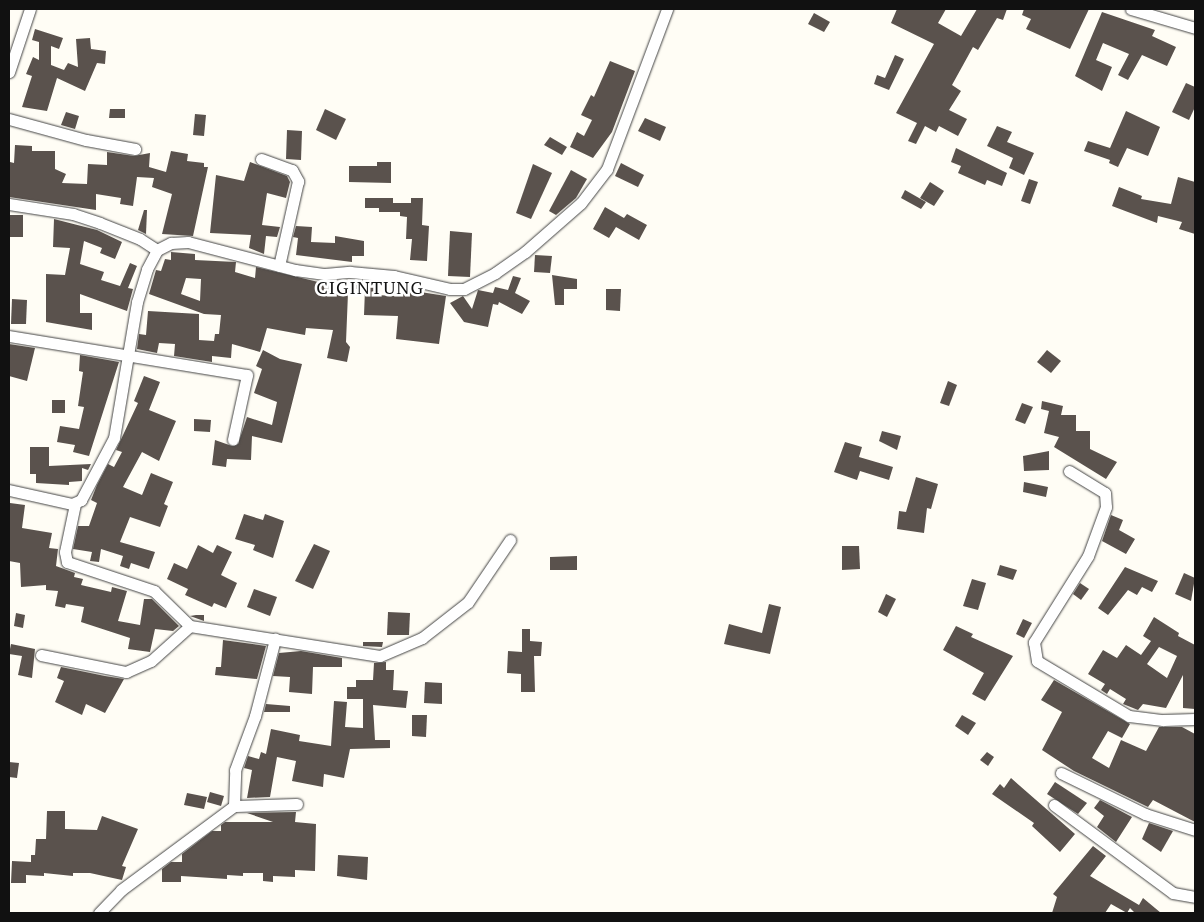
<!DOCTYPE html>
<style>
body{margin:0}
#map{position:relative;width:1204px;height:922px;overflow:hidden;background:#fffdf5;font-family:"PT Serif",serif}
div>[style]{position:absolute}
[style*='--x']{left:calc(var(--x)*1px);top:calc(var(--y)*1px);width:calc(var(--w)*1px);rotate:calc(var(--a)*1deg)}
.building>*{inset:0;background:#5a524d}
.roads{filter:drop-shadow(0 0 1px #444) drop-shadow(0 0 1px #444)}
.minor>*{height:11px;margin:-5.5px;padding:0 5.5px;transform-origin:5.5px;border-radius:5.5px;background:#fff}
span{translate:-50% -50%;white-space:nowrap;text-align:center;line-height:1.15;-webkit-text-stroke:5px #fff;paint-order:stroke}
.quarter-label{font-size:18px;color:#111;letter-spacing:1px}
.frame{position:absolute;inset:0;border:10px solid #111;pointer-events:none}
</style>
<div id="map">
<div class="building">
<i style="clip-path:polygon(897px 9px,946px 9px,938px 23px,961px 36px,977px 9px,1007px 9px,1003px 20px,997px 18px,978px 50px,973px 47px,952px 85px,961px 91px,949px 110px,967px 119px,958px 136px,939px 126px,936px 132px,925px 126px,916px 144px,908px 141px,917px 123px,896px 113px,934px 44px,891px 23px)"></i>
<i style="clip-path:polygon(1024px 9px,1089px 9px,1070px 49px,1026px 29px,1031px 19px,1022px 15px)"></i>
<i style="clip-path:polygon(1102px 12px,1155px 30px,1152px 36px,1176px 47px,1167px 66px,1142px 55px,1128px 80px,1118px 75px,1129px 54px,1103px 43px,1096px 60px,1112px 67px,1102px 91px,1075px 76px)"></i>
<i style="clip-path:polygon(814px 13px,830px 22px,824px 32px,808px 24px)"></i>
<i style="clip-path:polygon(35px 29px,63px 38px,59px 49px,51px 46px,51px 65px,64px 70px,68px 63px,78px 67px,76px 39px,90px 38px,91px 49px,106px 51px,105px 64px,97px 63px,85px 91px,57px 78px,47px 111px,22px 107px,32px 76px,26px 74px,33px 57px,39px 60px,39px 42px,32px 40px)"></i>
<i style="clip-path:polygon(895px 55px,904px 59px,889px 90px,874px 84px,877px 75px,885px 78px)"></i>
<i style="clip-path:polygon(610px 61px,635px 71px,612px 132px,593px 158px,570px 147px,577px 132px,584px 136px,592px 120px,581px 115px,591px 95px,594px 97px)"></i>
<i style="clip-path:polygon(1186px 83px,1195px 87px,1195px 107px,1189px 120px,1172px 112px)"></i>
<i style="clip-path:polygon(110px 109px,125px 109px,125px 118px,109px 118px)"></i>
<i style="clip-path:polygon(325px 109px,346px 119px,336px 140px,316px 130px)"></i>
<i style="clip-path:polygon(1126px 111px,1160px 127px,1148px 156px,1127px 148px,1118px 167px,1109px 163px,1110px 160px,1084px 151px,1088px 141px,1110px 148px)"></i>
<i style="clip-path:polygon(66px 112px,79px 116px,75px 129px,61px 125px)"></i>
<i style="clip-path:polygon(195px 114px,206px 115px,204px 136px,193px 135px)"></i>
<i style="clip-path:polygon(645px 118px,666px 127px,660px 141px,638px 131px)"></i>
<i style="clip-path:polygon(997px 126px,1012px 132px,1007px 142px,1034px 153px,1024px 175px,1009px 168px,1013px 158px,987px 146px)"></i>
<i style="clip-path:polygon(287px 130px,302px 131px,301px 160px,286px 159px)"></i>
<i style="clip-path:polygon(550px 137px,567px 147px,562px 155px,544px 145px)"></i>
<i style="clip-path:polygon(15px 145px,32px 146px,32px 151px,55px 151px,55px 169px,66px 174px,62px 183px,87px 184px,88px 164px,107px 165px,107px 152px,134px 156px,150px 153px,149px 167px,166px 172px,171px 151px,188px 154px,187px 161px,204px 163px,204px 167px,208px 167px,193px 236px,162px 234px,172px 194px,152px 187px,154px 178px,137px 177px,133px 206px,120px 204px,121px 198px,96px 194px,96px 210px,9px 197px,9px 167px,10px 162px,14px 163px)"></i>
<i style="clip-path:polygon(956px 148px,1007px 173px,1002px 186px,987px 180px,985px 185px,958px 173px,961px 166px,951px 162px)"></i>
<i style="clip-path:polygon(250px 162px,287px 176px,290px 182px,286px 198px,267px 193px,262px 225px,280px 227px,277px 237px,266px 236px,264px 254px,249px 248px,251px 235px,210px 233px,216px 175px,244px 181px)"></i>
<i style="clip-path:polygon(377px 162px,391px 162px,391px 183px,349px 182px,349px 166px,377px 166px)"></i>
<i style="clip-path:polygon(621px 163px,644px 175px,638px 187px,615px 176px)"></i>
<i style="clip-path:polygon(533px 164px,552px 173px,531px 219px,516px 213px)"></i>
<i style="clip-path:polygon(571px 170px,587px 179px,576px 198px,556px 215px,549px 211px)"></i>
<i style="clip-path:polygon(1178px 177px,1195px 182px,1195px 234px,1179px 229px,1182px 222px,1158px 216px,1157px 223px,1112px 206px,1119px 187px,1142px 196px,1141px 199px,1171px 204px)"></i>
<i style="clip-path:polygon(1029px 179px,1038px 182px,1030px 204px,1021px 201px)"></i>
<i style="clip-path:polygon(930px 182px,944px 191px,934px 206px,920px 198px)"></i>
<i style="clip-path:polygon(905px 190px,926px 202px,921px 209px,901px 198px)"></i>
<i style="clip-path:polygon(365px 198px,393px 198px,393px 203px,411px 203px,411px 198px,423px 198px,422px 225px,429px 226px,427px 261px,410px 260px,412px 239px,406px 239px,407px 217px,400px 216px,400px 212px,379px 212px,379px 208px,365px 208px)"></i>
<i style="clip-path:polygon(605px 207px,624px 218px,627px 214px,647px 225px,639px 240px,616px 227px,609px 238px,593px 229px)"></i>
<i style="clip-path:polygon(144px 210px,147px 210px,146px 234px,138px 230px)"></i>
<i style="clip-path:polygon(9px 215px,23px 215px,23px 237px,9px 237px)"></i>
<i style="clip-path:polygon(54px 219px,97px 230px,122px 242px,115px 259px,100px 253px,102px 248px,84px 241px,80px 264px,104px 272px,101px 280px,120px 286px,130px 263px,137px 266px,128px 288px,133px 289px,127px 311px,80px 294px,80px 313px,92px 313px,92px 330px,46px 322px,46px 274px,65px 275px,70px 248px,53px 247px)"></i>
<i style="clip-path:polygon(296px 226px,312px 227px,311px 242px,335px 243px,335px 236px,364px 241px,364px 256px,352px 256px,352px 262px,296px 255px,298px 238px,293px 237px)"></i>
<i style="clip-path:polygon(450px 231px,472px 233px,470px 277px,448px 276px)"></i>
<i style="clip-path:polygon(evenodd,171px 252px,195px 254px,195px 260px,236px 262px,235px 272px,255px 278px,256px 267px,335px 286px,333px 294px,348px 293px,346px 342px,350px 347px,347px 362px,327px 358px,333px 330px,306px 328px,305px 335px,267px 328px,260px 352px,232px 344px,231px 358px,212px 356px,212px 362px,174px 356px,175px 344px,159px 343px,157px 353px,137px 349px,139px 334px,146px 335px,148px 311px,199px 314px,199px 340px,214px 341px,215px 334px,219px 334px,221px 315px,204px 314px,149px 294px,156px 270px,161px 271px,165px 259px,171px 260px,171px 252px,186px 278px,201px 279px,200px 301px,181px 294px,186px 278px)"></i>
<i style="clip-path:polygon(535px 255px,552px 256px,550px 273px,534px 272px)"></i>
<i style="clip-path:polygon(552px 275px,577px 279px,577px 289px,564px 289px,564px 305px,555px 305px)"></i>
<i style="clip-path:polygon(513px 276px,521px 278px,515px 293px,530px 301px,522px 314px,499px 302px,498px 305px,493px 304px,488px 327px,464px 322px,450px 303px,463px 296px,472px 309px,478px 290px,493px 293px,495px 287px,508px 290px)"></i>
<i style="clip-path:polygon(354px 280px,377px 282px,377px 295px,395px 296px,395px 288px,446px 296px,439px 344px,396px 339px,398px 316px,364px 315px,365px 289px,354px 289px)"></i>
<i style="clip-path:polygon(606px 289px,621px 289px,620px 311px,606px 310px)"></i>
<i style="clip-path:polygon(12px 299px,27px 300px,26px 324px,11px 324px)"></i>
<i style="clip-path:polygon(9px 344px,35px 348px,27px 381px,9px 376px)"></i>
<i style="clip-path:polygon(263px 350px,280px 359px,302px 364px,282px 443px,252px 436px,251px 460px,227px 459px,226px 467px,212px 465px,215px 440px,232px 446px,238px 444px,247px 417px,272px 425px,277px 402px,254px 393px,262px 369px,256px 366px)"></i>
<i style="clip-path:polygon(1047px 350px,1061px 361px,1051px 373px,1037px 362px)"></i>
<i style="clip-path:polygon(80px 355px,119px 362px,89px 456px,73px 452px,75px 445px,57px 442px,60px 426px,79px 429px,84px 407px,78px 406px,83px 372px,79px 371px)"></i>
<i style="clip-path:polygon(144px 376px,160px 382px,149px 410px,176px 421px,159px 461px,142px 452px,123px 487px,142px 495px,151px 473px,173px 482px,164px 504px,168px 506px,160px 527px,130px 517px,120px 542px,155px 552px,149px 569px,131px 563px,129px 569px,120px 566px,123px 556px,101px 549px,99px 562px,90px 561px,92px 552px,73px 549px,78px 526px,89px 526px,97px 503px,91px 500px,97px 485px,108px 464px,114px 467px,122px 452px,116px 450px,138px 403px,134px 401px)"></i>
<i style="clip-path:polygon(948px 381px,957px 385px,949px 406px,940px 403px)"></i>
<i style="clip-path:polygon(52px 400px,65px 400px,65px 413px,52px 413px)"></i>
<i style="clip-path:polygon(1042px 401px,1063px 406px,1061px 415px,1076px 415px,1076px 431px,1090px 431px,1090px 449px,1117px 462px,1106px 479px,1054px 447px,1059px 437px,1044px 433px,1049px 411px,1041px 409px)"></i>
<i style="clip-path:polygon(1022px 403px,1033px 407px,1025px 424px,1015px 420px)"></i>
<i style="clip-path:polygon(194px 419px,211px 420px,210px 432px,194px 431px)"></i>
<i style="clip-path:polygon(882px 431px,901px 436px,897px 450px,879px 441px)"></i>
<i style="clip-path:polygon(845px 442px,862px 447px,859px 457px,893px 467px,889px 480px,860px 471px,857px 480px,834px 472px)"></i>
<i style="clip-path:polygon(30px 447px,49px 447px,49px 466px,91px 464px,88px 470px,82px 468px,82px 481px,69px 482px,69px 485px,36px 483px,36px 474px,30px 474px)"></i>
<i style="clip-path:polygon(1049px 451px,1049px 470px,1024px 471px,1023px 456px)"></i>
<i style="clip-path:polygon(916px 477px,938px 484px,931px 509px,927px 508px,924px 533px,897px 529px,899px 511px,906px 512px)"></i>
<i style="clip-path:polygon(1024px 482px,1048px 487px,1046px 497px,1023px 492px)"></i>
<i style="clip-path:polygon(10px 503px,25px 505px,22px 528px,52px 533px,49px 548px,58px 549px,56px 566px,75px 573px,74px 577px,83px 579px,81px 585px,111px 592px,112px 587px,127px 591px,118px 621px,140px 625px,144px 599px,152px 599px,179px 626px,173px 631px,155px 629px,150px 652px,128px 649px,130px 638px,81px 622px,84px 607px,66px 604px,65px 608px,55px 606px,58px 591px,46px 590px,46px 585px,21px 587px,20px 563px,9px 561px)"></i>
<i style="clip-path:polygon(244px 514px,263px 520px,265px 514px,284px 521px,273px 558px,253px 550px,255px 545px,235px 539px)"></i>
<i style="clip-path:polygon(1111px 515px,1123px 520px,1119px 530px,1135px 539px,1126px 554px,1102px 541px)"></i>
<i style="clip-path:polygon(314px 544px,330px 551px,313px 589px,295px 581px)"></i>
<i style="clip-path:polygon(198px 545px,213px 553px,217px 545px,232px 552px,221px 575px,237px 583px,226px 608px,214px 603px,212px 607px,185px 595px,188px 589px,167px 579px,174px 563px,187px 569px)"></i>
<i style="clip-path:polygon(842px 546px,859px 546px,860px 569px,842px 570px)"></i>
<i style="clip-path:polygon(577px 556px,577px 570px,550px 570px,550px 557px)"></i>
<i style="clip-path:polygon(1000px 565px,1017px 570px,1013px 580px,997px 575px)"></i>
<i style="clip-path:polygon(1125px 567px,1158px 581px,1152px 592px,1142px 587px,1137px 595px,1128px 590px,1108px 615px,1098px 608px)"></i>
<i style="clip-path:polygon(1184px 573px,1195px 578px,1191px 601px,1175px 594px)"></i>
<i style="clip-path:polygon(972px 579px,986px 583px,978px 610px,963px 606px)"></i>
<i style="clip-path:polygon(1080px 583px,1089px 589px,1081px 600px,1073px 594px)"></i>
<i style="clip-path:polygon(254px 589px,277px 597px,270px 616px,247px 607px)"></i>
<i style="clip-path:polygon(886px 594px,896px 599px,887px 617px,878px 612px)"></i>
<i style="clip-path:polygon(769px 604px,781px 607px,770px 654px,724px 644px,729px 624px,762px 633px)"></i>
<i style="clip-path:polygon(388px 612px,410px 613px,409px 635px,387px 635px)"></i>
<i style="clip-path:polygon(16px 613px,25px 615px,23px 628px,14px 626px)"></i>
<i style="clip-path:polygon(196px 615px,204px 615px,204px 621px,190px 616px)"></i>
<i style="clip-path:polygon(evenodd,1154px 617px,1179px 633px,1178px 636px,1195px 645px,1195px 709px,1183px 708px,1183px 675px,1166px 708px,1143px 704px,1138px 710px,1123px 704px,1126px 699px,1110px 689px,1107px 694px,1101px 690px,1105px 684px,1088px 674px,1103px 650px,1117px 658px,1126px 645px,1141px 655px,1151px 641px,1143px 636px,1154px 617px,1159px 647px,1177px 656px,1167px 678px,1147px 664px,1159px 647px)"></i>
<i style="clip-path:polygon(1023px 619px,1032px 623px,1024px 638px,1016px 634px)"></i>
<i style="clip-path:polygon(956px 626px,973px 634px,971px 637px,1013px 656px,985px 701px,972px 694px,984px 673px,943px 650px)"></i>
<i style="clip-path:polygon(522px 629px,530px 629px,530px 641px,542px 642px,541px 656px,534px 656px,535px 692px,521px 692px,521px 674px,507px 673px,508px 651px,522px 652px)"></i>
<i style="clip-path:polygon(223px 640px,266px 646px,257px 679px,215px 675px,216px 667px,221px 667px)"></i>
<i style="clip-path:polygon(363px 642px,383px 642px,382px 647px,363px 646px)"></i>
<i style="clip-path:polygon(11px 644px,35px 649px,32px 678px,18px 675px,22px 656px,9px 654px)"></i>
<i style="clip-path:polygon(301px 651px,342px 658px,342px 667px,313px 667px,312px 694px,289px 692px,290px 677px,273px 676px,279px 653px)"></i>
<i style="clip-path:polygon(386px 662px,386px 670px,394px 670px,393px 690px,408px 691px,406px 708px,373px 705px,375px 740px,390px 740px,390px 748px,350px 749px,344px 778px,324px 774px,323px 787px,292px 781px,296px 761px,277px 757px,270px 797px,247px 798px,252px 770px,244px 768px,248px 756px,259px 759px,261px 752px,266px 754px,271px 729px,300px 735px,299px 741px,331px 746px,334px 701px,347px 702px,345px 727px,363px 728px,363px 699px,347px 699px,347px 687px,356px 687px,356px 680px,373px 680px,374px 663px)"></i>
<i style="clip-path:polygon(61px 667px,105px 676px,124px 679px,105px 713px,86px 704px,82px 715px,55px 702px,64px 681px,57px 678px)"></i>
<i style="clip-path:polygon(1054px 680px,1130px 724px,1122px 738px,1108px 731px,1092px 758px,1109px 768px,1121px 740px,1146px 751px,1159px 727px,1182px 727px,1195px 734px,1195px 822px,1153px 800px,1148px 807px,1074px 771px,1042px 750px,1062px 712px,1041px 700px)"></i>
<i style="clip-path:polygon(425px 682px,442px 683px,442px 704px,424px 703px)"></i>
<i style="clip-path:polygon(266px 704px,290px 706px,290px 712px,264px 712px)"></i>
<i style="clip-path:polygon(412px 715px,427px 715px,426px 737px,412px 736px)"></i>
<i style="clip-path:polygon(962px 715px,976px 723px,968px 735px,955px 726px)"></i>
<i style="clip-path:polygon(987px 752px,994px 757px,988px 766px,980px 760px)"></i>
<i style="clip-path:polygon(9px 762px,19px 763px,17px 778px,9px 777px)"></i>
<i style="clip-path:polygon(1011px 778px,1075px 834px,1060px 852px,1032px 826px,1034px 823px,992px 794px,1000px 784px,1004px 788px)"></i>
<i style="clip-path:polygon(1055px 782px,1087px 803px,1078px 814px,1047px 794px)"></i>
<i style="clip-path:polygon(210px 792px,224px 796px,221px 806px,207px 802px)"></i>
<i style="clip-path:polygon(187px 793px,207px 797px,204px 809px,184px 805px)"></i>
<i style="clip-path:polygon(1100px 800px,1132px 817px,1116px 842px,1097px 827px,1104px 816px,1094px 808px)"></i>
<i style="clip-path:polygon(47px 811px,65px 811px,65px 829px,97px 830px,102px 816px,138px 829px,122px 866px,126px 867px,122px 880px,90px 873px,73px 873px,73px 876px,44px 873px,44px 876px,26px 875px,26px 883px,11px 883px,12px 861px,31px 862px,31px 855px,35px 855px,36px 839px,46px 839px)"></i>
<i style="clip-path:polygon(296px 812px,295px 822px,316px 824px,315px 871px,295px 870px,295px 877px,273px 876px,273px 882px,263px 881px,263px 873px,243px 873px,243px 876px,227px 875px,227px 879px,181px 876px,181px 882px,162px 882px,162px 869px,171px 862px,182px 862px,182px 854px,212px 831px,221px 831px,221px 825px,225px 822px,273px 822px,247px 813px)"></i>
<i style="clip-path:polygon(1149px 823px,1173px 831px,1161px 852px,1142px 839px)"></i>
<i style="clip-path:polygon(1093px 846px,1106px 856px,1090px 876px,1139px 905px,1143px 898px,1161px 913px,1135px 913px,1130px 908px,1127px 913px,1111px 904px,1105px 913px,1052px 913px,1057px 897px,1053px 894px)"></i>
<i style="clip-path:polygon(338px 855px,368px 857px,367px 880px,337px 876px)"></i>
</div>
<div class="roads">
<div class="minor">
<i style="--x:1131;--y:9;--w:67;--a:16.5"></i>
<i style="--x:9;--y:72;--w:66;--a:-71.6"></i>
<i style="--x:9;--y:119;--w:80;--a:15.3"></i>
<i style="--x:86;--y:140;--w:50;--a:10.4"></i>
<i style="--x:261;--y:159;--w:33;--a:20"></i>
<i style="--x:292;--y:170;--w:13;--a:61"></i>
<i style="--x:298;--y:181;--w:87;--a:102.6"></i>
<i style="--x:9;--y:204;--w:65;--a:8.9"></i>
<i style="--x:73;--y:214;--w:28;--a:18"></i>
<i style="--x:100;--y:223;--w:43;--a:21.8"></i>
<i style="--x:140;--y:239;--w:20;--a:33"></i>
<i style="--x:9;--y:336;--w:241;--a:9.3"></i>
<i style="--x:247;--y:375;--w:66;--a:102.3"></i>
<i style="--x:1069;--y:471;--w:42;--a:31.4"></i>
<i style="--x:1105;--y:493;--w:14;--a:86"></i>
<i style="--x:1106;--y:507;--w:52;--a:110.2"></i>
<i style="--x:1088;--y:556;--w:102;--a:122.1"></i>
<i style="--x:1034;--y:642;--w:19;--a:81"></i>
<i style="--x:1037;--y:661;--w:107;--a:30.9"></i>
<i style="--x:1129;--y:716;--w:34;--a:7"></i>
<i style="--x:1163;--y:720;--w:32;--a:-2"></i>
<i style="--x:9;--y:490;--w:65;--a:12.5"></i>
<i style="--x:72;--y:504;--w:10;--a:-24"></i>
<i style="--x:81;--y:500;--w:70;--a:-62"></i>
<i style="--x:114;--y:438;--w:138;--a:-80.4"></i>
<i style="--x:137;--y:302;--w:34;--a:-73"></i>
<i style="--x:147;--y:269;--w:21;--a:-62"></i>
<i style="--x:157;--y:250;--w:16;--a:-27"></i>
<i style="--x:171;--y:243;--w:17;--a:-3"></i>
<i style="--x:188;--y:242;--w:111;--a:14.7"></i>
<i style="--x:295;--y:270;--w:30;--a:8"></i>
<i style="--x:325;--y:274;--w:25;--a:-5"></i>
<i style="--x:350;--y:272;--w:44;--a:5.2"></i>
<i style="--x:394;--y:276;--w:57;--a:13.1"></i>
<i style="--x:450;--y:289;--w:14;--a:0"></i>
<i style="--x:464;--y:289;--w:35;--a:-27"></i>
<i style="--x:495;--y:273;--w:37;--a:-35"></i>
<i style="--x:525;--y:252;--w:74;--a:-41.2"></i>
<i style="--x:581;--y:203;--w:43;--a:-52.6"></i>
<i style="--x:607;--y:169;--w:171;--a:-69.4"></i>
<i style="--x:75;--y:504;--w:49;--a:101.8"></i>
<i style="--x:65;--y:552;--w:10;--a:79"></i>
<i style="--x:67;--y:562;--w:92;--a:18.4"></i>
<i style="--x:154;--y:591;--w:50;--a:44.2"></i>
<i style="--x:190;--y:626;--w:192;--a:9"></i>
<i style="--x:380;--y:656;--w:46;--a:-23.2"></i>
<i style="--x:422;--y:638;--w:58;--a:-38"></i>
<i style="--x:468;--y:602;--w:75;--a:-55.9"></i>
<i style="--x:41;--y:655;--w:87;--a:11.3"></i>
<i style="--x:126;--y:672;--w:27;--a:-24"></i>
<i style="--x:151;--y:661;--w:52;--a:-41.9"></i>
<i style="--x:1061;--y:773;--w:93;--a:26"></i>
<i style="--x:1145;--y:814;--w:52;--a:17.7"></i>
<i style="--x:1054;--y:805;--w:148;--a:36.5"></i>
<i style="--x:1173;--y:893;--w:22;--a:10"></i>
<i style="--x:234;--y:806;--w:63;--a:-1.8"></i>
<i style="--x:99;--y:913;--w:32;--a:-46"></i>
<i style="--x:121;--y:890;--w:141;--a:-36.6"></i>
<i style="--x:234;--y:806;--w:36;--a:-88"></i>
<i style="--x:235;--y:770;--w:58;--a:-69.7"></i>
<i style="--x:255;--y:716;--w:80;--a:-75.4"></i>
</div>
</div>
<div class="quarter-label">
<span style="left:370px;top:287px">CIGINTUNG</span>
</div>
<div class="frame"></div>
</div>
